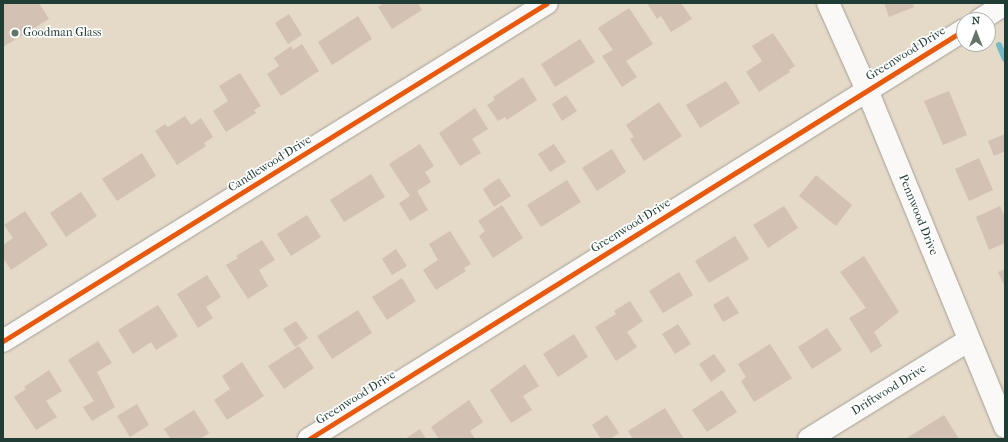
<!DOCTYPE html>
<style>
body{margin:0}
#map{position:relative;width:1008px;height:442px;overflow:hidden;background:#e5d9c8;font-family:"IM FELL French Canon",serif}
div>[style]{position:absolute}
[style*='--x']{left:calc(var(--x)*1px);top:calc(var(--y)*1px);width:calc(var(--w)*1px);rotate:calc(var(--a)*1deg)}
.stream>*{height:6px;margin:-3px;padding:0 3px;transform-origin:3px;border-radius:3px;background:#76b9c7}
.building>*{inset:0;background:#d3c1b3}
.roads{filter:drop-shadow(0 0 1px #a29f94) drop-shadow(0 0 1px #a29f94)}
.minor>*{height:22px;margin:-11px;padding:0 11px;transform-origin:11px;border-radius:11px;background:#fbf9f7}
.cycleway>*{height:5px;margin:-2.5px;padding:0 2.5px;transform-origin:2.5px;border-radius:2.5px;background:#e8590c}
.dots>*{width:11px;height:11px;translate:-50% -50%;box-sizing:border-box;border:2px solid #fff;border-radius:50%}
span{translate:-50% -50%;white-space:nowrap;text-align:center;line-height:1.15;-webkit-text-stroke:3.5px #fff;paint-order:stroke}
.poi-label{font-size:12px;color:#1f3d34}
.left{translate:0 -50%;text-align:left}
.street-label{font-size:12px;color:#1f3d34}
.frame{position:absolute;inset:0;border:4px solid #1f3d34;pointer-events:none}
.north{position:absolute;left:956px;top:12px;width:40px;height:40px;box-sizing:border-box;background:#fff;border:1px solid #a5b1ae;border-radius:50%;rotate:0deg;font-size:11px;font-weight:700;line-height:16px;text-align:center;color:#1f3d34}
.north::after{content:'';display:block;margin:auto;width:14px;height:18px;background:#647468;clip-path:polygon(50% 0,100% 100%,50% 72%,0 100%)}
</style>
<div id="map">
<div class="stream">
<i style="--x:999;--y:45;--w:15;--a:67"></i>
</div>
<div class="building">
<i style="clip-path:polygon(3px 3px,39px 3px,49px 19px,3px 47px)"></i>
<i style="clip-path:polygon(384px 3px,418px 3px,422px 10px,392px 29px,378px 7px)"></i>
<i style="clip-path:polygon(647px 3px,681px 3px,692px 19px,671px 32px,661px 16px,657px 19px)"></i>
<i style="clip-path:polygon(884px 3px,912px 3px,914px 7px,889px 17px)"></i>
<i style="clip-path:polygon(629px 8px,653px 44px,626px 61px,637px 77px,622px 87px,602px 56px,613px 50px,598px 28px)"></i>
<i style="clip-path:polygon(289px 14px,302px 35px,288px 44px,275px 23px)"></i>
<i style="clip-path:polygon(358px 16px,372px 39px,332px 65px,318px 42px)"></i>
<i style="clip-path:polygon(773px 33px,795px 66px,789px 70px,790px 72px,759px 92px,746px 72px,762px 61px,752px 46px)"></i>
<i style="clip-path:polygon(580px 39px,595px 62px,555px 87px,541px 64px)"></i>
<i style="clip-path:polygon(302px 44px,319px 71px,281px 96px,267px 74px,279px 66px,274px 58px,291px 46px,293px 50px)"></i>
<i style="clip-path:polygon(240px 73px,261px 106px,254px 110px,256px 113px,226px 132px,213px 111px,228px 101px,219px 86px)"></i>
<i style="clip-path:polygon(523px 77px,537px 100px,507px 120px,505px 117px,498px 121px,487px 105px,495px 100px,493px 97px)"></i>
<i style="clip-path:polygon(726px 81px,740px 103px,700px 128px,686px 105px)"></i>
<i style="clip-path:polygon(949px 91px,967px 135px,943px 145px,924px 101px)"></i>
<i style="clip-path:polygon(566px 95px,577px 111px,562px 121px,552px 104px)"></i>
<i style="clip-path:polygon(659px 102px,682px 136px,644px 161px,630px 139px,634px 137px,626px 125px)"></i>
<i style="clip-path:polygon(475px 108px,488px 129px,472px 139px,481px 153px,460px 166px,439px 133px)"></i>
<i style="clip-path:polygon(185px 116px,191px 125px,201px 118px,213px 137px,204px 143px,206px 146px,177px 165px,155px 131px,165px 124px,168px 127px)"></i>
<i style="clip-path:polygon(1005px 134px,1005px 151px,994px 156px,988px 141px)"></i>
<i style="clip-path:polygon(420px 144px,434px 166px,425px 172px,431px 182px,417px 191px,428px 210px,410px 221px,399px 203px,410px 196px,389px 164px)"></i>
<i style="clip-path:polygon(554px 144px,566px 162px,550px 172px,538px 154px)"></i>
<i style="clip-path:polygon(612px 149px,626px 172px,597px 191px,582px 168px)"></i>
<i style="clip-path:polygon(142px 153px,156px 176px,117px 201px,102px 179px)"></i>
<i style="clip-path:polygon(979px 158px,993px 190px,969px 201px,955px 169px)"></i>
<i style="clip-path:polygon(371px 174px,385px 197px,344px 222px,330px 200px)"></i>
<i style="clip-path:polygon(816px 175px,852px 205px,836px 226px,799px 196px)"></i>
<i style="clip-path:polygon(499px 178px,511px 196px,494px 207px,483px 189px)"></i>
<i style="clip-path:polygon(567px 180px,581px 202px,541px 227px,527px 205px)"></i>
<i style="clip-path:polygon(81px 192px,97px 216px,66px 237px,50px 213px)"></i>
<i style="clip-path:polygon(502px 205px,523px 238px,493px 258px,479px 236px,485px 231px,478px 221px)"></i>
<i style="clip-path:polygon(784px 206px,798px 228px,768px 248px,753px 225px)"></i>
<i style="clip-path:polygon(1000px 206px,1005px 217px,1005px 243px,989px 250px,976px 217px)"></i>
<i style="clip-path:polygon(25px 211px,48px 245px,11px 270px,3px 258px,3px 245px,13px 238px,4px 225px)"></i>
<i style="clip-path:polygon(307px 215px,321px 237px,291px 256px,277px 234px)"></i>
<i style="clip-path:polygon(450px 231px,471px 264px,464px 268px,466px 271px,436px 290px,423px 270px,438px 260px,429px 244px)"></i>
<i style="clip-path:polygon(735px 236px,749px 259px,709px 283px,695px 261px)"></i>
<i style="clip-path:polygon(262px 240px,275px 260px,259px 270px,268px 286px,248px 299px,226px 265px,238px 258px,236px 256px)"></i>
<i style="clip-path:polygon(396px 249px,407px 266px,392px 275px,382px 259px)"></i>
<i style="clip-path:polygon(864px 256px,899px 312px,874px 332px,882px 346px,871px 353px,849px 318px,866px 308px,840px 272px)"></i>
<i style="clip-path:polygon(1005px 269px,1005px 287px,998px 272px)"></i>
<i style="clip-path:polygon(679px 272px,693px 295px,663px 313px,649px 291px)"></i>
<i style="clip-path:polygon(207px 275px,221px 297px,206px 307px,213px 318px,198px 328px,177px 294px)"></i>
<i style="clip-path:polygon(402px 278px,416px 301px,387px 320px,372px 297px)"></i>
<i style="clip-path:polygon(728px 296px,739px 313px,723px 322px,713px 305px)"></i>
<i style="clip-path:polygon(630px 301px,643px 321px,627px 332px,637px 347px,616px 361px,595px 327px,616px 314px,614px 311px)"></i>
<i style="clip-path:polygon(158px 305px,178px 336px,156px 350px,151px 342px,133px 354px,118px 330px)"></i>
<i style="clip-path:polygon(358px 310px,372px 333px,332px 359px,317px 336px)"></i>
<i style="clip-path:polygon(296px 321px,308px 338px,295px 347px,283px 329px)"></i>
<i style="clip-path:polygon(678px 324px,691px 344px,675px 354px,662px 334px)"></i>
<i style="clip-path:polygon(827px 328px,842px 350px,812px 369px,798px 347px)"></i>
<i style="clip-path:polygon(574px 334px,588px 357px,558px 377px,543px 354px)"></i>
<i style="clip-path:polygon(98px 341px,112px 363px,97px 372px,115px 407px,92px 421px,83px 407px,94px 401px,68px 360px)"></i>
<i style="clip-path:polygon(770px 344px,792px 378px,754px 402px,741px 381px,746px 377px,738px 364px)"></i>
<i style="clip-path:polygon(299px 346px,314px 368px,284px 389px,268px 366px)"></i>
<i style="clip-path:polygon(714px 354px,726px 371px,711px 382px,699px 364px)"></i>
<i style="clip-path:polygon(242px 362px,264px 396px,227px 420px,214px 400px,230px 389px,222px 376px)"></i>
<i style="clip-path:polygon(525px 364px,539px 386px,523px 396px,532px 410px,511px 423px,490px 390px)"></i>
<i style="clip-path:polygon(49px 370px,62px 391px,46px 401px,57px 417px,36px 430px,14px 397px,26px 389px,24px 387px)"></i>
<i style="clip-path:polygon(722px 390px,737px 412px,707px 432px,692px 410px)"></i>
<i style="clip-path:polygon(469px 400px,483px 422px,470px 431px,475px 439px,439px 439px,431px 427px)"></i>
<i style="clip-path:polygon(137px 404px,149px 425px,130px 437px,117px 416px)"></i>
<i style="clip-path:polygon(665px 408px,684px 439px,633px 439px,628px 431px)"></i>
<i style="clip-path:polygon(194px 410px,209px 433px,200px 439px,171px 439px,164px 429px)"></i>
<i style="clip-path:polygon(607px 415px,619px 433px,610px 439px,601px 439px,592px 425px)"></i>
<i style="clip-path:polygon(944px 415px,959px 439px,908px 439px,907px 438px)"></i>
<i style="clip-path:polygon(420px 429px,426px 439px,405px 439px)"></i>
</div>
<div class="roads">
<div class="minor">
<i style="--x:828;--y:3;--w:95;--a:65.9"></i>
<i style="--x:867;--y:90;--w:364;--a:67.7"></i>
<i style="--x:980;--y:20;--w:30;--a:-33"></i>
<i style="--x:3;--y:341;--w:640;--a:-31.85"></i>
<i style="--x:309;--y:439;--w:772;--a:-31.98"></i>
<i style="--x:809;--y:439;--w:188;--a:-31.7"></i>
</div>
</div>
<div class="cycleway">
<i style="--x:3;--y:341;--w:640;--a:-31.85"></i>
<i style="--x:309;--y:439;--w:772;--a:-31.98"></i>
</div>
<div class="dots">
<i style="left:15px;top:33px;background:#647468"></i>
</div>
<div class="poi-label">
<span class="left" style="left:23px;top:33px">Goodman Glass</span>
</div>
<div class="street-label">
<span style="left:906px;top:54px;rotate:-32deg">Greenwood Drive</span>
<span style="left:270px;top:164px;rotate:-32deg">Candlewood Drive</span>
<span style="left:918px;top:215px;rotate:68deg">Pennwood Drive</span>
<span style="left:631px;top:226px;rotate:-32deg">Greenwood Drive</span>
<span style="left:889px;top:390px;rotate:-32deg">Driftwood Drive</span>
<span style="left:356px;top:398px;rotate:-32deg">Greenwood Drive</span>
</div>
<div class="frame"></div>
<div class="north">N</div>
</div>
